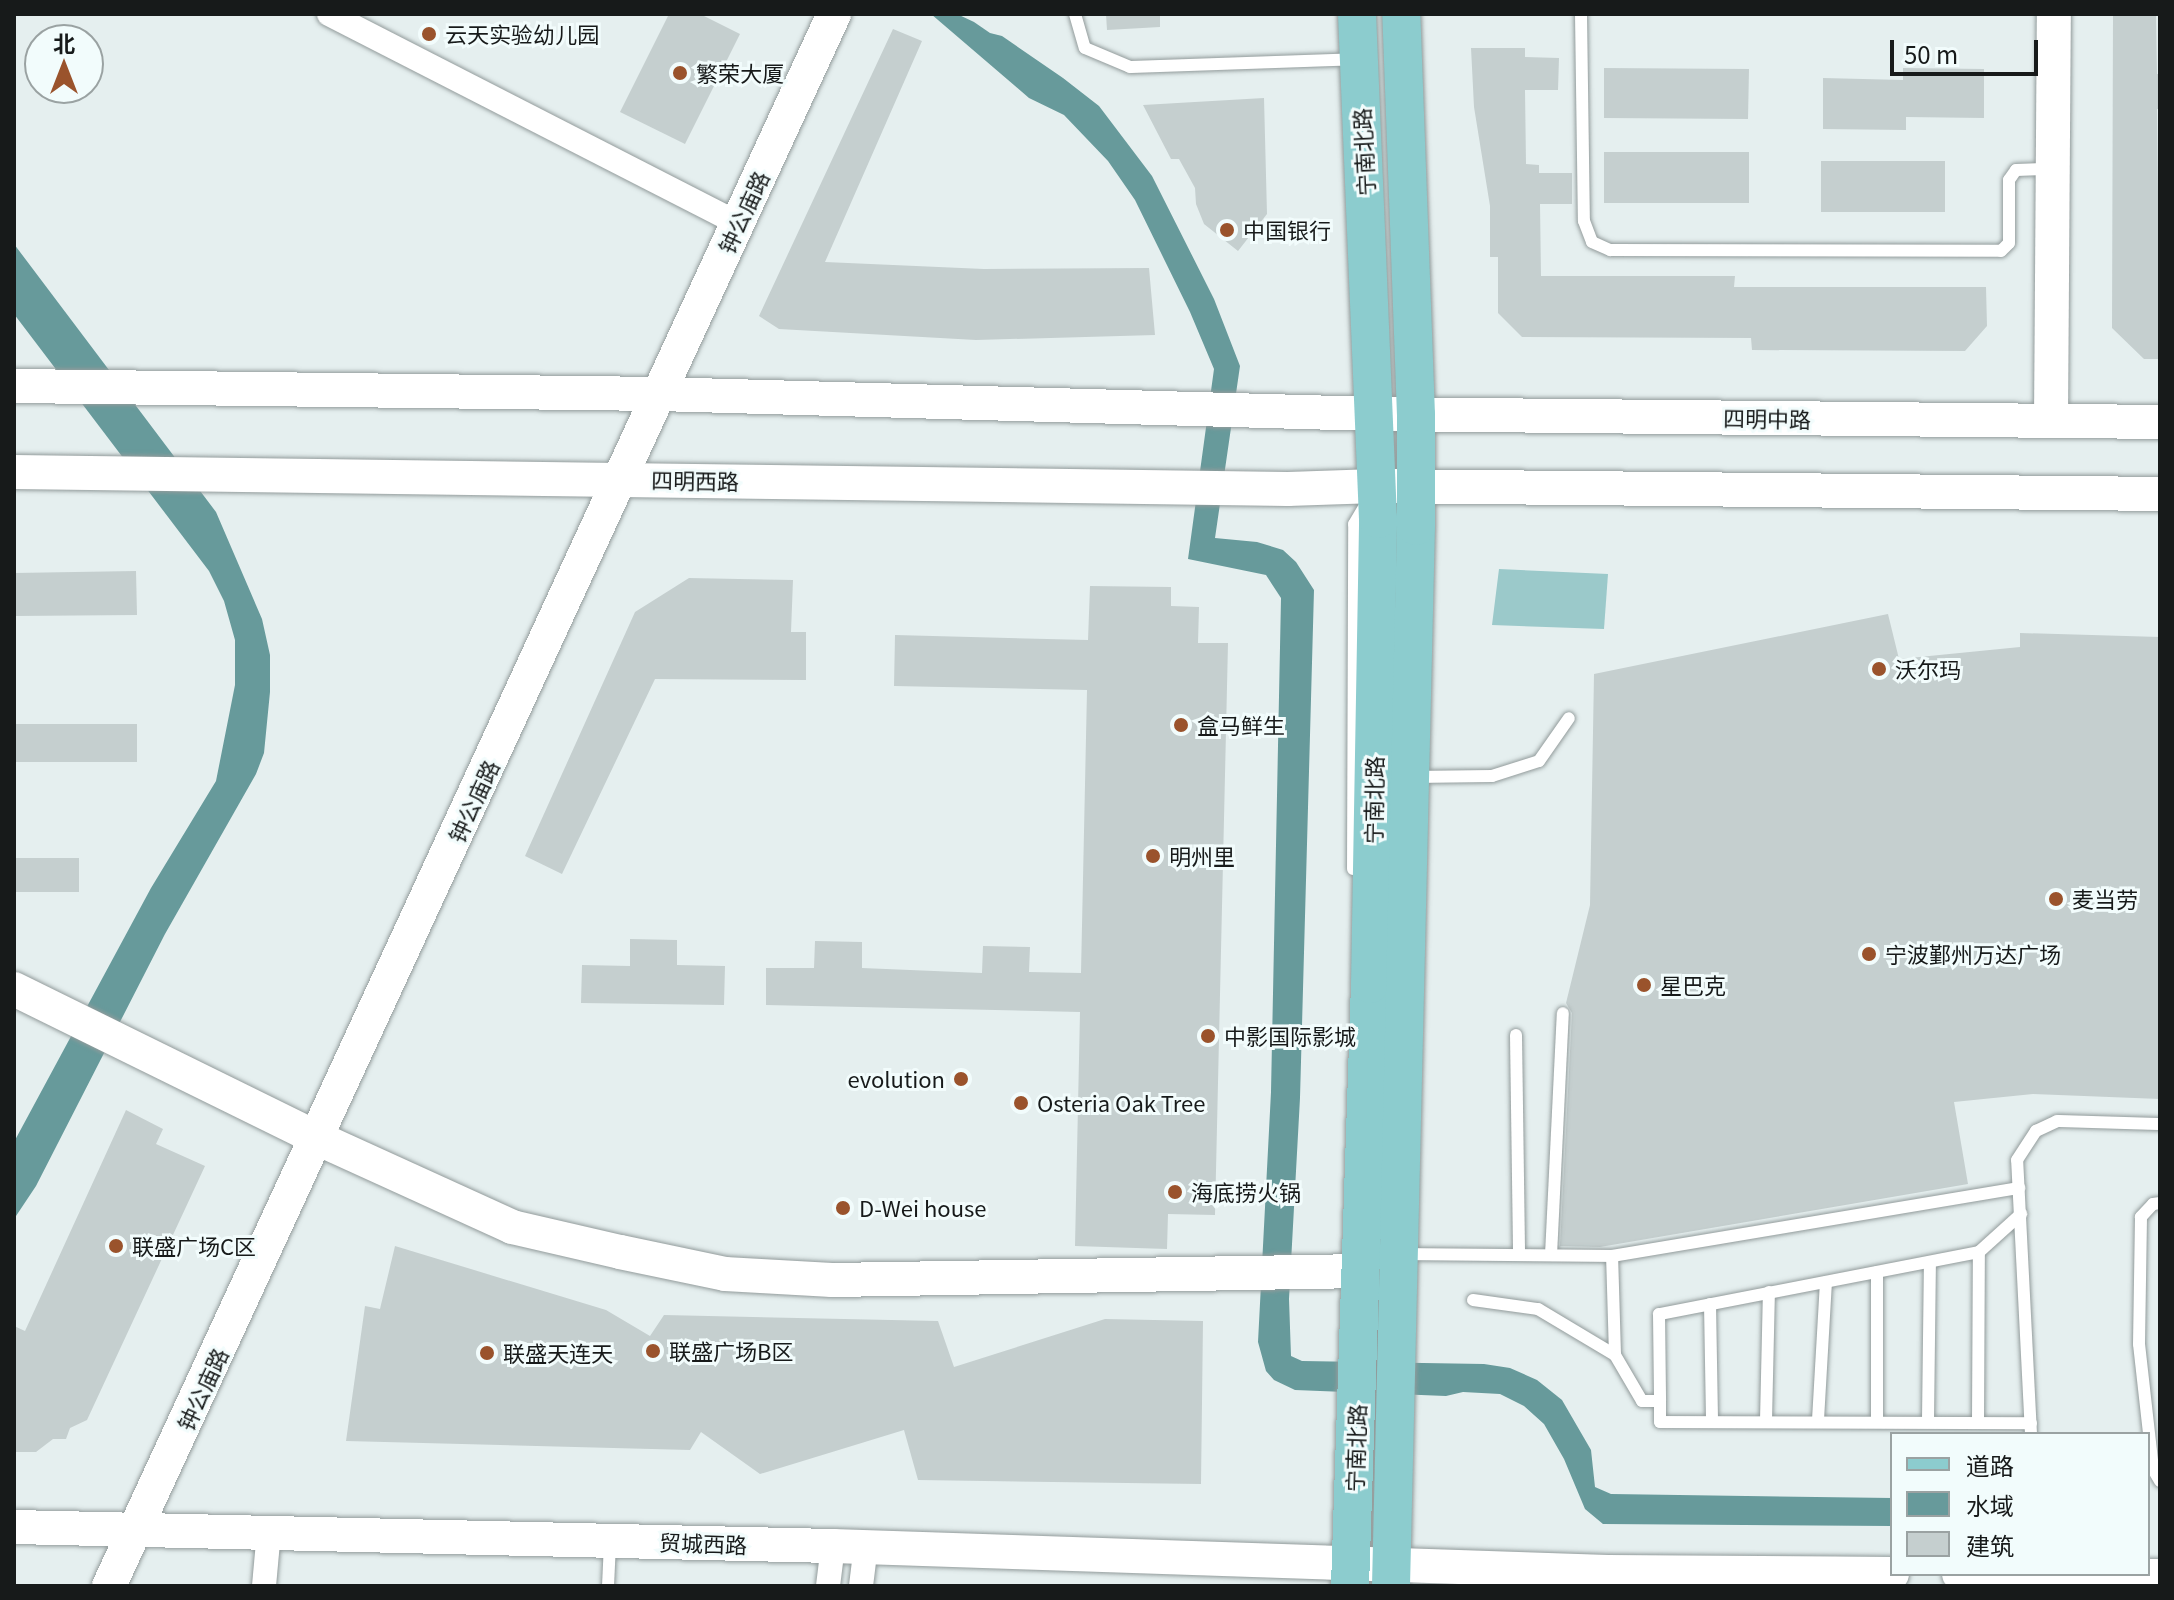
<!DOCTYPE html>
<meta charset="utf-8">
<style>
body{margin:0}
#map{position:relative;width:2174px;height:1600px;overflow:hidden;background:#e5efef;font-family:Georgia,"Noto Sans SC",serif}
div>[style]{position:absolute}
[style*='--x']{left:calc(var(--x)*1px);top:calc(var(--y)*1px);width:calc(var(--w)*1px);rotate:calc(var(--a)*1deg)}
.green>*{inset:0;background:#9bc9ca}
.water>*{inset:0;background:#679a9b}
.building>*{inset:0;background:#c5cfcf}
.roads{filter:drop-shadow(0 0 2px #929b9b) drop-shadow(0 0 2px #929b9b)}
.lane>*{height:12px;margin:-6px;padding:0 6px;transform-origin:6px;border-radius:6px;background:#fff}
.street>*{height:24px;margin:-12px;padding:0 12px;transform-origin:12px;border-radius:12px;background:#fff}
.secondary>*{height:34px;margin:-17px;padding:0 17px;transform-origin:17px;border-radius:17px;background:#fff}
.primary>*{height:38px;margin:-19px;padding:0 19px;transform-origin:19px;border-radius:19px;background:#8cccce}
.dots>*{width:22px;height:22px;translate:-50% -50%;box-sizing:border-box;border:4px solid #f2fcfc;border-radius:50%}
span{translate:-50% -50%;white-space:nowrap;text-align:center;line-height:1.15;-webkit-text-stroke:6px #f2fcfc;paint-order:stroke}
.poi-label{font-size:22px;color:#171a1a}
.left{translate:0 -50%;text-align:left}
.right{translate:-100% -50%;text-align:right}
.street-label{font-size:22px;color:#171a1a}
.frame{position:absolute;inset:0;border:16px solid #171a1a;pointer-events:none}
.legend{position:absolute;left:1890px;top:1432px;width:260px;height:144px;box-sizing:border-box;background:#f2fcfc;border:2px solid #9aa2a2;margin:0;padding:10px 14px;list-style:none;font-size:24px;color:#171a1a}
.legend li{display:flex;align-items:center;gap:16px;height:40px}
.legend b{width:40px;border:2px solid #9aa2a2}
.north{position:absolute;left:24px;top:24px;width:80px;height:80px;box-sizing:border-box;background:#f2fcfc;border:2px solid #9aa2a2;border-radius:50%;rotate:0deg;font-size:22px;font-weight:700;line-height:32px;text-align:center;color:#171a1a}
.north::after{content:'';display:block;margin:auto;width:28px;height:36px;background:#9a532c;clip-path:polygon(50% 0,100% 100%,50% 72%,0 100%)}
.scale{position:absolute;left:1890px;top:40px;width:148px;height:36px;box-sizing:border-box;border:4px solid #171a1a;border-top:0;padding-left:10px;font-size:24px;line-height:28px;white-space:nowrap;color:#171a1a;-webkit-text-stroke:6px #f2fcfc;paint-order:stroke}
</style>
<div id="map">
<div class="green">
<i style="clip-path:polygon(1499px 569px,1608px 574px,1604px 629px,1492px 625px)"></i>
</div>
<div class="water">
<i style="clip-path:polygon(931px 14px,957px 14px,974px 22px,990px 33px,1002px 36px,1063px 78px,1099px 106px,1152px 176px,1214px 299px,1240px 366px,1215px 538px,1257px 542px,1283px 550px,1296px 562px,1314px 590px,1300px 1098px,1289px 1299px,1291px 1356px,1302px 1361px,1484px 1364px,1510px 1368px,1537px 1380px,1562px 1400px,1591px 1450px,1595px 1487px,1611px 1494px,1892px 1498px,1892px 1526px,1603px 1524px,1585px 1509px,1564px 1459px,1544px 1424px,1524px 1406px,1500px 1394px,1463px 1392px,1446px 1396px,1295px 1390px,1274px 1380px,1266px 1371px,1258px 1342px,1271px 1092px,1281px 598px,1266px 575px,1188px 559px,1214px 369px,1190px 312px,1135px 200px,1108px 161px,1064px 115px,1029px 98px)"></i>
<i style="clip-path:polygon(14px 244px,216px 512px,262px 619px,270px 655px,270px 692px,264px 753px,256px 774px,165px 934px,36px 1186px,14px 1219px,14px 1142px,151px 888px,216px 781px,235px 685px,235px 640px,224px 601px,209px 571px,14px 314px)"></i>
</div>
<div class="building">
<i style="clip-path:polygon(669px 14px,700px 14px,740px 34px,685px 144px,620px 112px)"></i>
<i style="clip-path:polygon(1106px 14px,1160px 14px,1160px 27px,1107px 30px)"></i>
<i style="clip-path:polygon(2113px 14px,2156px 14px,2157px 74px,2160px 74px,2160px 109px,2157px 109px,2160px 359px,2144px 359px,2112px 328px)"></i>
<i style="clip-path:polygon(893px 29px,922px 41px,825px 262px,984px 269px,1149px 268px,1155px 335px,976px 340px,779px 329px,759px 316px)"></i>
<i style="clip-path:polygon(1471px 48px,1525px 48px,1525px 57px,1559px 58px,1558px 90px,1525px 90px,1526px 164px,1539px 165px,1539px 173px,1572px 173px,1572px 204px,1540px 204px,1541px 276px,1735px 276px,1734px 287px,1986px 287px,1987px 326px,1965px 351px,1752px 350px,1751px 338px,1522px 337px,1498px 313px,1498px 257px,1490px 257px,1490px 206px,1474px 107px)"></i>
<i style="clip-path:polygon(1604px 68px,1749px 69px,1748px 119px,1604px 118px)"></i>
<i style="clip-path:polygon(1903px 68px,1984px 69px,1984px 118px,1906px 117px,1906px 130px,1823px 129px,1823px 78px,1903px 80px)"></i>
<i style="clip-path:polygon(1264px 98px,1267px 214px,1238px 251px,1204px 224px,1196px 204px,1195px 188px,1179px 159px,1171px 159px,1143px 105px)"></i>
<i style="clip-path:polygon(1604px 152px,1749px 152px,1749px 203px,1604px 203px)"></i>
<i style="clip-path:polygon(1821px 161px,1945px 161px,1945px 212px,1821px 212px)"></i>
<i style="clip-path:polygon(136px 571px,137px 615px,14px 616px,14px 573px)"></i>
<i style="clip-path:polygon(689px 578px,793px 580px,791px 632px,806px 632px,806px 680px,655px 679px,562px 874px,525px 856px,635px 612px)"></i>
<i style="clip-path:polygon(1090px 586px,1171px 587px,1171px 606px,1199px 607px,1198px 643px,1228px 643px,1215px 1215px,1168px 1214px,1167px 1249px,1075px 1246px,1080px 1012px,766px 1005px,766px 968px,814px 968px,815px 941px,862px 942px,862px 968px,982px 973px,983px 946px,1030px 947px,1029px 972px,1081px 973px,1087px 690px,894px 686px,895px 635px,1088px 640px)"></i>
<i style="clip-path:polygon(1888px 614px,1899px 659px,2020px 647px,2020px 633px,2160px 637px,2160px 1099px,2033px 1094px,1954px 1102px,1968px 1184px,1600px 1247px,1560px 1246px,1572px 1013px,1566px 1003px,1590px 905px,1594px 674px)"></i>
<i style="clip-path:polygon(14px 724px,137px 724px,137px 762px,14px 762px)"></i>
<i style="clip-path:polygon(14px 858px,79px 858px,79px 892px,14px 892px)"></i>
<i style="clip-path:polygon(630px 939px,677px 940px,677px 965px,725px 966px,724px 1005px,581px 1003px,582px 965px,630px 966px)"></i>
<i style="clip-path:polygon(126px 1110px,163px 1129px,156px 1144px,205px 1166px,87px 1420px,70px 1428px,66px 1439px,53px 1439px,36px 1452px,14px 1452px,14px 1326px,25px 1331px)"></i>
<i style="clip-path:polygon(395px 1246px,606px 1310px,650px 1336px,664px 1315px,938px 1321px,954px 1367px,1105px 1319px,1203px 1321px,1201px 1484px,918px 1480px,904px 1430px,760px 1474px,701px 1432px,690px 1450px,346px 1441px,365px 1306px,380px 1309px)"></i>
</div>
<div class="roads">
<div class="lane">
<i style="--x:1075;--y:14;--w:35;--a:74"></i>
<i style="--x:1085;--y:48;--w:49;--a:22.9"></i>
<i style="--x:1130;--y:67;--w:226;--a:-2"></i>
<i style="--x:1581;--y:14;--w:207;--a:89.2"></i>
<i style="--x:1584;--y:221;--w:22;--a:69"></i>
<i style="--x:1592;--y:242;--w:20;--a:24"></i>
<i style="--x:1610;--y:250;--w:391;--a:0.1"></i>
<i style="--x:2001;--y:251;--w:11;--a:-45"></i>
<i style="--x:2009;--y:243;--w:63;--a:-90"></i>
<i style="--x:2009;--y:180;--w:12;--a:-55"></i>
<i style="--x:2016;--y:170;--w:34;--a:-2"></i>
<i style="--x:1413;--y:777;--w:79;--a:-0.7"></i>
<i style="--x:1492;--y:776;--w:49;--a:-17.7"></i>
<i style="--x:1539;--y:761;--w:52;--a:-55.1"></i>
<i style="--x:1353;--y:869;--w:345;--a:-89.8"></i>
<i style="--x:1354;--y:524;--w:26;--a:-59"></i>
<i style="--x:1516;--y:1035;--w:219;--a:89.2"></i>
<i style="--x:2160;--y:1203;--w:7;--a:172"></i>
<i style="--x:2153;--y:1204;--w:18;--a:133"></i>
<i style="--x:2141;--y:1217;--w:127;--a:90.9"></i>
<i style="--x:2139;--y:1344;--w:126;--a:83.6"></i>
<i style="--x:2153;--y:1469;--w:14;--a:60"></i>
<i style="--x:1979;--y:1252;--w:57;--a:-42.1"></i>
<i style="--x:1403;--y:1254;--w:209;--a:0.5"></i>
<i style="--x:1551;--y:1255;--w:242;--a:-87.2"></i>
<i style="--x:1877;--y:1272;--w:148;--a:90"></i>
<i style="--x:1473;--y:1300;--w:66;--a:7.9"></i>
<i style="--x:1538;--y:1309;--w:90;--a:30.9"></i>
<i style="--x:1710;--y:1304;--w:118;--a:89"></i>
<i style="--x:1660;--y:1401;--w:21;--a:90"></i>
<i style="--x:1660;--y:1422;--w:371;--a:0.2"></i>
<i style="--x:1818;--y:1420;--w:138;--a:-86.7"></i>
<i style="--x:1928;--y:1420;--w:158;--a:-89.3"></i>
<i style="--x:1766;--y:1421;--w:129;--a:-88.7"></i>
<i style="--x:1978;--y:1421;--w:169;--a:-89.7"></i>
<i style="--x:1979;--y:1252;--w:326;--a:169"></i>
<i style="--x:1659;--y:1314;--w:87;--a:89.3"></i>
<i style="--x:1660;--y:1401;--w:18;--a:180"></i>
<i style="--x:1642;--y:1401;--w:53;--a:-120.4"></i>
<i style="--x:1615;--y:1355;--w:99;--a:-91.7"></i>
<i style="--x:1612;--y:1256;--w:413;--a:-9.5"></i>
<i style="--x:2031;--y:1434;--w:274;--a:-92.9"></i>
<i style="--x:2017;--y:1160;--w:35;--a:-57"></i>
<i style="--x:2036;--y:1131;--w:23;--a:-25"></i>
<i style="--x:2057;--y:1121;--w:103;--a:1.7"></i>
<i style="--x:608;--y:1586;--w:42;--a:-87.3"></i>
</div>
<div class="street">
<i style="--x:329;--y:14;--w:459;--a:27.1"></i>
<i style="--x:264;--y:1586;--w:55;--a:-84.8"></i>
<i style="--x:828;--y:1586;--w:40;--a:-82.9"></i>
<i style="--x:861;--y:1586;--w:38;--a:-83"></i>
</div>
<div class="secondary">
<i style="--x:14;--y:386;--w:644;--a:0.71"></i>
<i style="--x:658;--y:394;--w:717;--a:1.6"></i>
<i style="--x:1375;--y:414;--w:785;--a:0.58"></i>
<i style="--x:2051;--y:421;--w:407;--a:-89.6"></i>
<i style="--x:14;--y:472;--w:1274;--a:0.76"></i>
<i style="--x:1288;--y:489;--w:88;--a:-2"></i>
<i style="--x:1376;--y:486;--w:784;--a:0.58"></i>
<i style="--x:14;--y:989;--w:338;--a:26.2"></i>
<i style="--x:317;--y:1138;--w:214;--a:24.5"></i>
<i style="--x:512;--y:1227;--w:111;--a:13"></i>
<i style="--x:620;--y:1252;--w:107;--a:11.8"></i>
<i style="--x:725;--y:1274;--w:107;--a:3.2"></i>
<i style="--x:832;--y:1280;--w:530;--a:-0.97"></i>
<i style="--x:14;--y:1527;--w:819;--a:1.33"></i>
<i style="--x:833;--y:1546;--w:775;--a:1.92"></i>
<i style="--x:1608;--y:1572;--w:284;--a:0.4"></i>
<i style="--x:1959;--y:1574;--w:201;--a:0.6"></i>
<i style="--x:109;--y:1586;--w:1731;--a:-65.24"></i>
</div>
<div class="primary">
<i style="--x:1350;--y:1586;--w:602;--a:-88.1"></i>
<i style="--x:1370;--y:984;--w:465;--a:-89"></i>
<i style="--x:1378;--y:519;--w:505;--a:-92.38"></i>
<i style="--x:1391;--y:1586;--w:1060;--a:-88.65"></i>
<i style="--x:1416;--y:526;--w:111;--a:-90"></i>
<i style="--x:1416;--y:415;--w:401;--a:-92.1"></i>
</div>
</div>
<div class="dots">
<i style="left:429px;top:34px;background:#9a532c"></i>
<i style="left:680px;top:73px;background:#9a532c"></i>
<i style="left:1227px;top:230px;background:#9a532c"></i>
<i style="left:1879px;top:669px;background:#9a532c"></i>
<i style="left:1181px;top:725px;background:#9a532c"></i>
<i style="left:1153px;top:856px;background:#9a532c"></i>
<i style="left:2056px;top:899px;background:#9a532c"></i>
<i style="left:1869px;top:954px;background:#9a532c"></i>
<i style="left:1644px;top:985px;background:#9a532c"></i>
<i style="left:1208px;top:1036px;background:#9a532c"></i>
<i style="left:961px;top:1079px;background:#9a532c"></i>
<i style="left:1021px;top:1103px;background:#9a532c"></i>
<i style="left:1175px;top:1192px;background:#9a532c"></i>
<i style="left:843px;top:1208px;background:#9a532c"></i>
<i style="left:116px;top:1246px;background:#9a532c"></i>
<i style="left:653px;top:1351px;background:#9a532c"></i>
<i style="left:487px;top:1353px;background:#9a532c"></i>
</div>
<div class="poi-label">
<span class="left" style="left:445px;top:34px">云天实验幼儿园</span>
<span class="left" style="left:696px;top:73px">繁荣大厦</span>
<span class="left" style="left:1243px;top:230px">中国银行</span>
<span class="left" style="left:1895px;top:669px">沃尔玛</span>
<span class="left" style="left:1197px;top:725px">盒马鲜生</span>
<span class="left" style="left:1169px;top:856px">明州里</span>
<span class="left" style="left:2072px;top:899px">麦当劳</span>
<span class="left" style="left:1885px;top:954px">宁波鄞州万达广场</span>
<span class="left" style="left:1660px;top:985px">星巴克</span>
<span class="left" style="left:1224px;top:1036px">中影国际影城</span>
<span class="right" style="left:945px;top:1079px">evolution</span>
<span class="left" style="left:1037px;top:1103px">Osteria Oak Tree</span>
<span class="left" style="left:1191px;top:1192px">海底捞火锅</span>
<span class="left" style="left:859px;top:1208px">D-Wei house</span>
<span class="left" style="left:132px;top:1246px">联盛广场C区</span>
<span class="left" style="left:669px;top:1351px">联盛广场B区</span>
<span class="left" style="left:503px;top:1353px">联盛天连天</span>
</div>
<div class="street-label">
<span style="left:1363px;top:152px;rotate:-93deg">宁南北路</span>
<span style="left:743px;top:212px;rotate:-65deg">钟公庙路</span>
<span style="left:1767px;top:418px;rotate:1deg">四明中路</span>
<span style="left:695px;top:480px;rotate:1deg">四明西路</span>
<span style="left:1373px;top:800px;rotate:-89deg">宁南北路</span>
<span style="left:473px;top:801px;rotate:-65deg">钟公庙路</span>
<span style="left:202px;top:1389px;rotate:-65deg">钟公庙路</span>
<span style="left:1355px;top:1448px;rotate:-88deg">宁南北路</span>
<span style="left:703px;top:1543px;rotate:2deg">贸城西路</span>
</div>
<div class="frame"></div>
<ul class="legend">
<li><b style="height:10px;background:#8cccce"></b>道路</li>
<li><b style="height:22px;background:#679a9b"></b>水域</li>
<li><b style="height:22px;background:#c5cfcf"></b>建筑</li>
</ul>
<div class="north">北</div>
<div class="scale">50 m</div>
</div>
